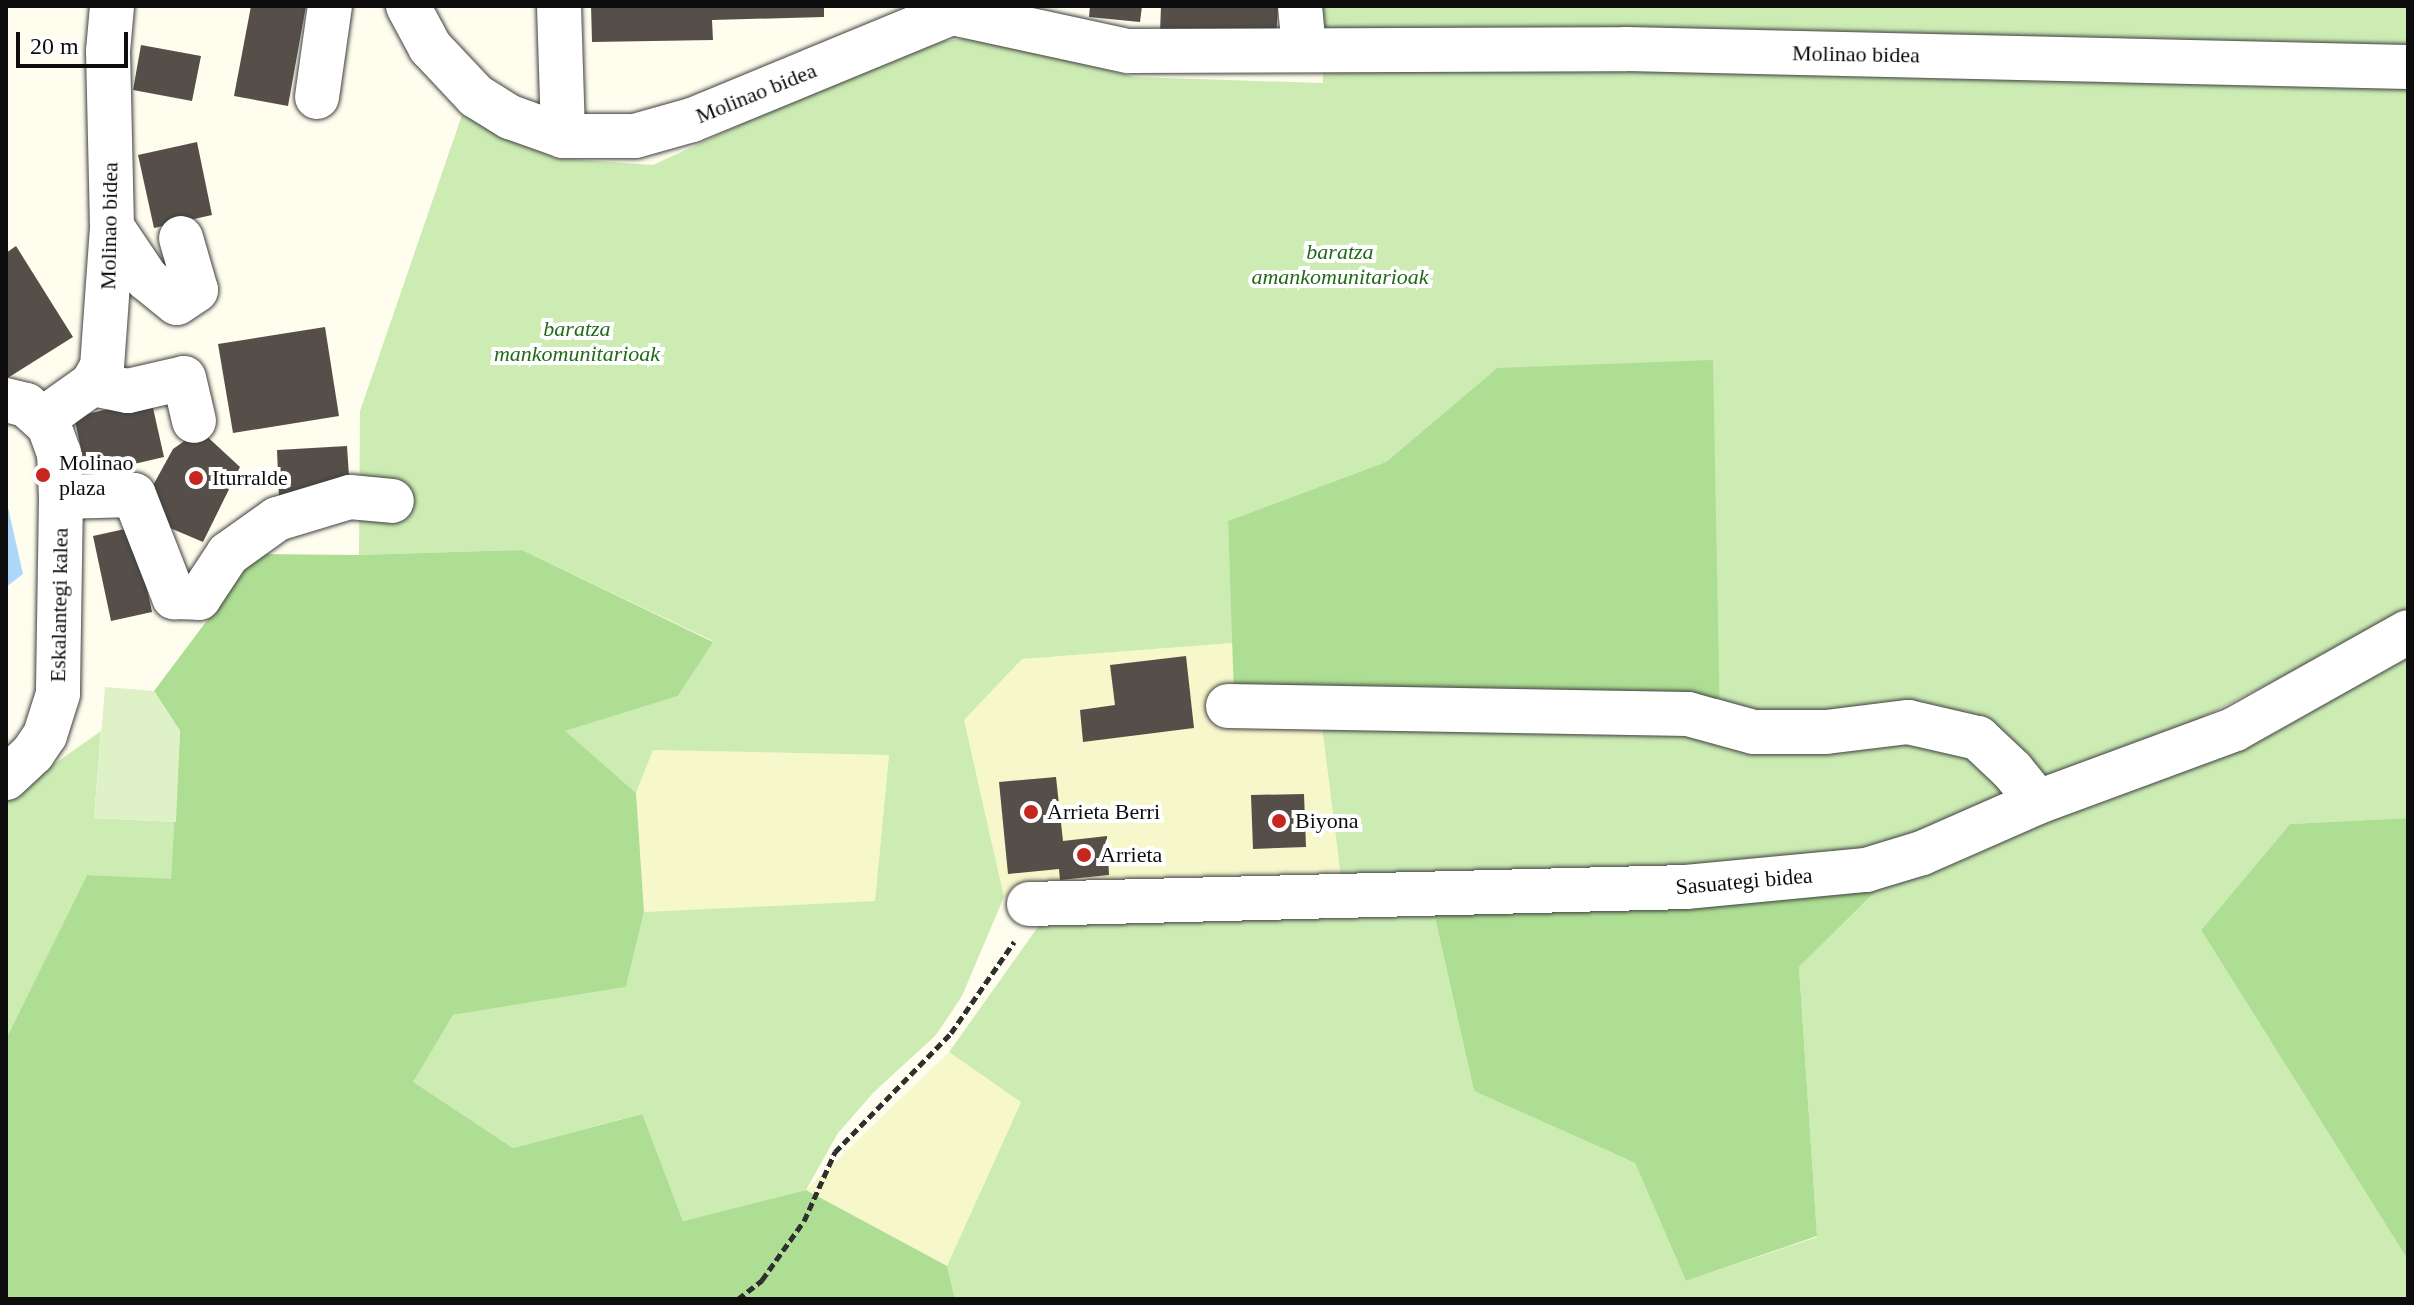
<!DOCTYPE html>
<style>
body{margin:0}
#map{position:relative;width:2414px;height:1305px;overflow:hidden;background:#fffded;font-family:"Times New Roman",serif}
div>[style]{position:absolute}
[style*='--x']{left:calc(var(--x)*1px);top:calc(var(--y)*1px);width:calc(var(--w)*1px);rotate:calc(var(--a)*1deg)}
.farmland>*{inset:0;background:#f6f7cb}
.green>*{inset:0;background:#ccecb4}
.forest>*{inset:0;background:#adde93}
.pitch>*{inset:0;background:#dff2c7}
.water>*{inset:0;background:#aed6fa}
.building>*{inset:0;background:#564f49}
.path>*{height:5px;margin-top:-2.5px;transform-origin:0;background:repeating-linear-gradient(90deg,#2f2f2f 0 8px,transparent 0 12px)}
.roads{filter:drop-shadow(0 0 2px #404040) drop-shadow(0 0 2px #404040)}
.minor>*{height:44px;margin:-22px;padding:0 22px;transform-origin:22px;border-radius:22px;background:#fff}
.dots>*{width:22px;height:22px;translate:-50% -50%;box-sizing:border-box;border:4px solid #fff;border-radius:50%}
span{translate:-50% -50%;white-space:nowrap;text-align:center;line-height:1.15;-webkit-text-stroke:8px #fff;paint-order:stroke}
.street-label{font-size:22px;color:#0d0d0d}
.park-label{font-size:22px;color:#226919;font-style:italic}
.poi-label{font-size:22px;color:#0d0d0d}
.left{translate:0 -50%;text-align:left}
.frame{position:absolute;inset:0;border:8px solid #0d0d0d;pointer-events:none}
.scale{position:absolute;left:16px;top:32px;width:112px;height:36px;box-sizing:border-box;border:4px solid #0d0d0d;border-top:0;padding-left:10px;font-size:24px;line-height:28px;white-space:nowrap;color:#0d0d0d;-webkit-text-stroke:6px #fff;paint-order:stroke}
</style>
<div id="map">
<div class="farmland">
<i style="clip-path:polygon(1233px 643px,1235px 695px,1321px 718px,1341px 878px,1004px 897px,964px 720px,1022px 659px)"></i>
<i style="clip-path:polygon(653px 750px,889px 755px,875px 901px,644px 912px,636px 793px)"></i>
<i style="clip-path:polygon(949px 1052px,1021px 1101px,947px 1266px,806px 1190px)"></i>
</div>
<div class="green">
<i style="clip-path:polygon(1322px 6px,2408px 6px,2408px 612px,2170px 734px,1878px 856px,1625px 877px,1341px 878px,1321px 718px,1497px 368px,1386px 462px,1228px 521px,1233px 643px,1022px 659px,964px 720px,1004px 897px,962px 996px,936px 1035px,874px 1092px,838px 1133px,806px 1190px,683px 1221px,641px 1114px,513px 1148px,412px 1082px,453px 1015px,626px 987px,644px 912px,875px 901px,889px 755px,653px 750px,636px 793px,564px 731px,678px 696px,713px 641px,522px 550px,359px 555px,360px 411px,462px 115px,554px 158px,653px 165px,837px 80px,936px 42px,979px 37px,1134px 77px,1323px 83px)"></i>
<i style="clip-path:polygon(2408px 648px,2408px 818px,2290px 824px,2201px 930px,2408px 1260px,2407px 1299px,955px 1299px,947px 1266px,1021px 1102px,949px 1052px,1040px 924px,1433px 909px,1474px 1091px,1635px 1163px,1686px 1281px,1817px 1237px,1799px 967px,1877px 890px)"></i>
<i style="clip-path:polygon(101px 731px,94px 818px,176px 822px,171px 880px,87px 875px,6px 1039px,6px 798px)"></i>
</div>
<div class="forest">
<i style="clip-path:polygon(1713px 360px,1720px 728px,1234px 695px,1228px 521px,1386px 462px,1497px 368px)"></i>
<i style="clip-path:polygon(522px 550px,713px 642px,678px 696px,565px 731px,636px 793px,644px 912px,626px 987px,453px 1015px,413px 1082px,513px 1148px,642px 1114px,683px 1221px,806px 1190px,947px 1266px,955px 1299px,6px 1299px,6px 1039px,87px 875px,171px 879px,180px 731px,154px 691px,257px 554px,359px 555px)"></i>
<i style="clip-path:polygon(2408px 818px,2408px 1260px,2201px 930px,2290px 824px)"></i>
<i style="clip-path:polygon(1877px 890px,1799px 967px,1817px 1236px,1686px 1281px,1635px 1163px,1474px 1091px,1433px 909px)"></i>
</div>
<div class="pitch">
<i style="clip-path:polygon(105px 687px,154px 691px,180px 731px,176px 822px,94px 818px)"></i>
</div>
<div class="water">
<i style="clip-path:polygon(6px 499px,23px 574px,6px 587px)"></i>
</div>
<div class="building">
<i style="clip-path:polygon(251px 6px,306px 6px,288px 106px,234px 96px)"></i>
<i style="clip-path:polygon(591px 6px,824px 6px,824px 17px,712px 20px,713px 40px,592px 42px)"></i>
<i style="clip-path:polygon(1090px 6px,1142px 6px,1140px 22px,1089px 17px)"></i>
<i style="clip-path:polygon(1161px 6px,1278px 6px,1276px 38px,1160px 33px)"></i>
<i style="clip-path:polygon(141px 45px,201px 56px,192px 101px,133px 90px)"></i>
<i style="clip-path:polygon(197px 142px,212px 215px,154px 228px,138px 155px)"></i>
<i style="clip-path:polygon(16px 246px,73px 337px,6px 379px,6px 253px)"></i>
<i style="clip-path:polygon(325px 327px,339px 416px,233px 433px,218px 344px)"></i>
<i style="clip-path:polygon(151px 399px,164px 457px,87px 475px,74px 417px)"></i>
<i style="clip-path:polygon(200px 430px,240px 467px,203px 542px,149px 519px,151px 489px,173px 449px)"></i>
<i style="clip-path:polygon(347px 446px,350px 492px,279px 497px,277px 450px)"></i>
<i style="clip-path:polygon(134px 527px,152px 612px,111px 621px,93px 536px)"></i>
<i style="clip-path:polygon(1186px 656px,1194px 728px,1083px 742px,1080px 710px,1115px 705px,1110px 665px)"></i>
<i style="clip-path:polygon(1056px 777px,1063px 841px,1107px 836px,1109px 875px,1060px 880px,1059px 869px,1008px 874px,999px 782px)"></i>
<i style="clip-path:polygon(1304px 794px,1306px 847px,1253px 849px,1251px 795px)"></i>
</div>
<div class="path">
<i style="--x:738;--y:1299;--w:31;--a:-38"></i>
<i style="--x:762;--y:1280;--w:72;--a:-54.6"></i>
<i style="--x:804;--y:1221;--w:76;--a:-65.8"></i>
<i style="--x:835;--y:1152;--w:166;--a:-45.7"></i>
<i style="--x:951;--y:1033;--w:111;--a:-55.3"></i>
</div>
<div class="roads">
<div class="minor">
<i style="--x:408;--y:6;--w:47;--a:61.8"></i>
<i style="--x:430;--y:47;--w:67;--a:46.8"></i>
<i style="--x:476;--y:96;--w:40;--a:32"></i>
<i style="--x:510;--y:117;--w:56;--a:19.7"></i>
<i style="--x:563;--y:136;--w:72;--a:0"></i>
<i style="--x:635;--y:136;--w:59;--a:-15.7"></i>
<i style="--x:692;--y:120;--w:281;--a:-22.4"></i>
<i style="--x:952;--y:13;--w:180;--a:12.2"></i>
<i style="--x:1128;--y:51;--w:498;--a:-0.2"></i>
<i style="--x:1626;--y:49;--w:782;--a:1.32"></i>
<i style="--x:559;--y:6;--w:130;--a:88.2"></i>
<i style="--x:1300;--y:6;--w:43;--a:84.7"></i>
<i style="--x:317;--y:97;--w:92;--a:-81.9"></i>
<i style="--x:112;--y:227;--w:63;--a:56.1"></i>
<i style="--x:147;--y:279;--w:38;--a:39"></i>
<i style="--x:177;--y:303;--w:23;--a:-34"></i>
<i style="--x:196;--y:290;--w:54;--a:-106.1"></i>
<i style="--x:92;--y:384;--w:37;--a:11"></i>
<i style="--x:128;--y:391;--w:57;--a:-13.1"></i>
<i style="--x:184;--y:378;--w:44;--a:76.9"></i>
<i style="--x:6;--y:400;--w:21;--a:14"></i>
<i style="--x:26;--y:405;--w:31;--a:42"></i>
<i style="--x:49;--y:426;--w:29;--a:70"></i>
<i style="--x:59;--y:453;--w:44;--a:87.4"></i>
<i style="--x:61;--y:497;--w:197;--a:90.9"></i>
<i style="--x:58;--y:694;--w:43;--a:107.6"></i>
<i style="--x:45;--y:735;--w:22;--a:124"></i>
<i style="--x:33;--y:753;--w:37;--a:137"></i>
<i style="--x:43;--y:419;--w:60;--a:-35.5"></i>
<i style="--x:92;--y:384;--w:20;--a:-60"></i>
<i style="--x:102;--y:367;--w:140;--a:-85.9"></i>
<i style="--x:112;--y:227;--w:176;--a:-91.3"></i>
<i style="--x:108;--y:51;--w:45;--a:-84.9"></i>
<i style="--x:61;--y:497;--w:73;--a:-1.6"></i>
<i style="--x:134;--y:495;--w:110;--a:68.6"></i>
<i style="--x:174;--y:597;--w:25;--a:2"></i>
<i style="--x:199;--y:598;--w:53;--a:-56.6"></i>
<i style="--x:228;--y:554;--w:60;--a:-35.5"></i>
<i style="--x:277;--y:519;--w:76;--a:-16.8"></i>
<i style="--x:350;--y:497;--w:42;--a:5.4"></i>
<i style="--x:1228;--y:706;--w:460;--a:1"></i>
<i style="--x:1688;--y:714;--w:68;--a:15.3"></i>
<i style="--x:1754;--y:732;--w:72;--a:0"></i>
<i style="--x:1826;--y:732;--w:83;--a:-7"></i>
<i style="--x:1908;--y:722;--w:72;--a:12.9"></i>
<i style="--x:1978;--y:738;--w:47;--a:43.3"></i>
<i style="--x:2012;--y:770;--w:41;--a:50.9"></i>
<i style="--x:1029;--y:904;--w:657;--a:-1.48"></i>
<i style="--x:1686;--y:887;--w:181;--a:-5.4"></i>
<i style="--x:1866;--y:870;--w:59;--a:-16.9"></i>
<i style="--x:1922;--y:853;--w:127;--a:-23.7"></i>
<i style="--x:2038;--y:802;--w:210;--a:-20.3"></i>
<i style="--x:2235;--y:729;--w:198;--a:-29.3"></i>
</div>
</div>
<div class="dots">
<i style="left:43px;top:475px;background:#c6261d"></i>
<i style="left:196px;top:478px;background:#c6261d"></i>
<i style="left:1031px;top:812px;background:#c6261d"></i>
<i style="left:1279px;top:821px;background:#c6261d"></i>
<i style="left:1084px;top:855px;background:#c6261d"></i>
</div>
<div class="street-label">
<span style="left:1856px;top:54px;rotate:1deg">Molinao bidea</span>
<span style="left:756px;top:93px;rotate:-22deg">Molinao bidea</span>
<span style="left:109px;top:226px;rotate:-89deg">Molinao bidea</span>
<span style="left:59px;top:605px;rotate:-89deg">Eskalantegi kalea</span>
<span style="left:1744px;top:881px;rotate:-5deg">Sasuategi bidea</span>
</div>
<div class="park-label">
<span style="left:1340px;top:264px">baratza<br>amankomunitarioak</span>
<span style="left:577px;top:341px">baratza<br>mankomunitarioak</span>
</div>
<div class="poi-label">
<span class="left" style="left:59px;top:475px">Molinao<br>plaza</span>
<span class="left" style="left:212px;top:478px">Iturralde</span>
<span class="left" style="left:1047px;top:812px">Arrieta Berri</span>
<span class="left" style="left:1295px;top:821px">Biyona</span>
<span class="left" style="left:1100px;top:855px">Arrieta</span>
</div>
<div class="frame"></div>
<div class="scale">20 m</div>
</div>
